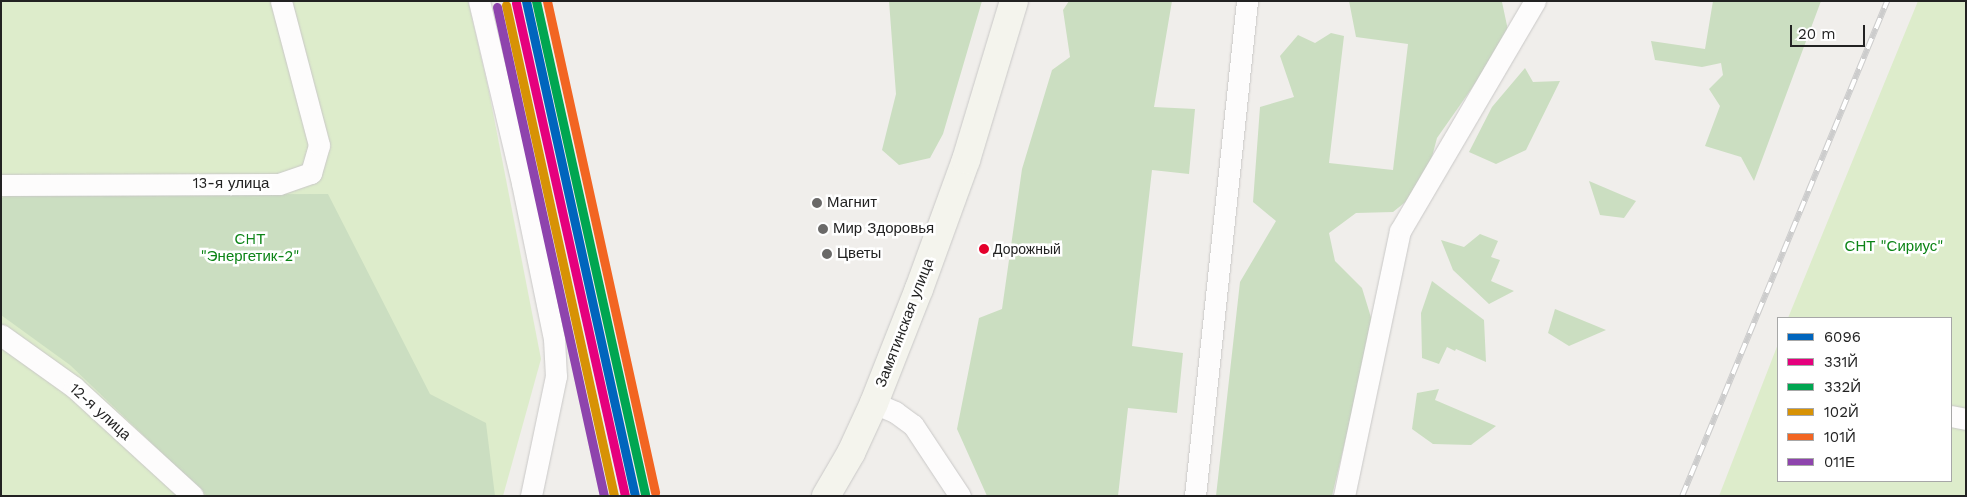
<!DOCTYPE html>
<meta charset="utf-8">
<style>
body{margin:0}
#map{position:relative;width:1967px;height:497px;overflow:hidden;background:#f0eeeb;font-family:"Work Sans",sans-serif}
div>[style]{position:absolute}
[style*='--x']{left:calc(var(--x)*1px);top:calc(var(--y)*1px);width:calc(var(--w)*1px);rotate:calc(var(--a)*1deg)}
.grass>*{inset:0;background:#ddeccb}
.forest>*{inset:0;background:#cbdec1}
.roads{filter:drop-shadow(0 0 1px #c9c8c7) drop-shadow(0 0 1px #c9c8c7)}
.street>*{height:21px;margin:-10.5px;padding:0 10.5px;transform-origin:10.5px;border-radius:10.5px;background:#fdfcfc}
.secondary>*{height:28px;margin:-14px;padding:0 14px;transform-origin:14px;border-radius:14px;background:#f4f4ed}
.rail>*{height:5.5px;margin-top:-2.75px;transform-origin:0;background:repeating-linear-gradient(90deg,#fff 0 11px,#ccc 0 22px);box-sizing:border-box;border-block:1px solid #ccc}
.rail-1>*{height:9px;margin:-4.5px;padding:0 4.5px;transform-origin:4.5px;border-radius:4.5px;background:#0065bd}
.rail-2>*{height:9px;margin:-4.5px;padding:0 4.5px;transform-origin:4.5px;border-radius:4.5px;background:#e5007d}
.rail-3>*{height:9px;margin:-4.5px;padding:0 4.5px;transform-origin:4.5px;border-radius:4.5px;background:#00a651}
.rail-4>*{height:9px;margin:-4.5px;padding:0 4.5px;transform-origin:4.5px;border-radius:4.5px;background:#d79205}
.rail-5>*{height:9px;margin:-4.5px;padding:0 4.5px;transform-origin:4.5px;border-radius:4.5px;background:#f26522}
.rail-6>*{height:9px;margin:-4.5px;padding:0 4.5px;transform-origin:4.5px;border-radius:4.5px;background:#8e44ad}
.dots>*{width:14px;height:14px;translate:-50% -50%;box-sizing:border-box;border:2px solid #fff;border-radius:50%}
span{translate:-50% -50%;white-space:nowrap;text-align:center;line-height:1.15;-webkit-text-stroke:5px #fff;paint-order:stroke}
.bus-label{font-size:14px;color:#222}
.left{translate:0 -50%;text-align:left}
.street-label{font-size:15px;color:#222}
.poi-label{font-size:15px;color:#222}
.park-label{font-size:15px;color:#0c8416}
.frame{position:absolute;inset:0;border:2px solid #222;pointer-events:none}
.legend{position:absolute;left:1777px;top:317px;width:175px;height:165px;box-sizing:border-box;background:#fff;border:1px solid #a7a7a7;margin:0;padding:6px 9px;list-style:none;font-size:15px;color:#222}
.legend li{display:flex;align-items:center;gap:10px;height:25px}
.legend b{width:25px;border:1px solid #a7a7a7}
.scale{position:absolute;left:1790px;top:25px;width:75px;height:22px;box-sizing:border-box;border:2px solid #222;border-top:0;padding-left:6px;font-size:15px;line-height:18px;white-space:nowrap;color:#222;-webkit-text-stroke:4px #fff;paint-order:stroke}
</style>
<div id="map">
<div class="grass">
<i style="clip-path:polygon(1px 1px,468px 1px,488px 87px,541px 359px,503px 496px,1px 496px)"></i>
<i style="clip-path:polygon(1918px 1px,1966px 1px,1966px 496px,1719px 496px,1778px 344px,1778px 481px,1951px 481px,1951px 318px,1788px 318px)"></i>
</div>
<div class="forest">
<i style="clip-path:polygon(889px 1px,982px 1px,943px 134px,930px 158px,899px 165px,882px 150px,896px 94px)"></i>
<i style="clip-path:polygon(1069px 1px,1172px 1px,1154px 107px,1195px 109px,1189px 174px,1152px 170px,1132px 346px,1183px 353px,1177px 413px,1128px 408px,1118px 496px,987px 496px,957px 429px,979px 318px,1002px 309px,1022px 169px,1052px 70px,1070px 57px,1063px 10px)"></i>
<i style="clip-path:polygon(1349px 1px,1502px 2px,1509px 35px,1437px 138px,1424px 187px,1393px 212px,1356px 213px,1329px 233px,1335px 261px,1362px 288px,1373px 324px,1332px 496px,1216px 496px,1240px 282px,1276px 221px,1253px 202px,1260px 107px,1294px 97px,1280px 56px,1298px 35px,1315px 43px,1331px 33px,1344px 36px,1329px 163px,1393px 170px,1408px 44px,1356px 37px)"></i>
<i style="clip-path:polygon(1713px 1px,1821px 1px,1754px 181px,1741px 157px,1705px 146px,1720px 106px,1709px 89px,1723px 75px,1721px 63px,1702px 67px,1655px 60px,1651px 41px,1705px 49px)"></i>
<i style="clip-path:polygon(1525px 68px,1533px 82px,1560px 81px,1526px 150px,1496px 164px,1469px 152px,1492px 107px)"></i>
<i style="clip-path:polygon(1589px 181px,1636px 201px,1624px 218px,1600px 215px)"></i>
<i style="clip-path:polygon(328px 194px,430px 394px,486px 423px,495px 496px,207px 496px,70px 365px,1px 315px,1px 199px,6px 195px)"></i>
<i style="clip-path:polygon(1480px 234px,1498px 241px,1491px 257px,1500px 260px,1491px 281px,1514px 291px,1489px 304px,1453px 270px,1441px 240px,1464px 247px)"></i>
<i style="clip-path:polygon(1432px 281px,1484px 320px,1486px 362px,1456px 349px,1455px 351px,1447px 347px,1439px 364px,1422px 358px,1421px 313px)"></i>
<i style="clip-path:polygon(1555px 309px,1606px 330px,1569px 346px,1548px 333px)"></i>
<i style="clip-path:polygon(1439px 389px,1435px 400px,1496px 426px,1471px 445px,1433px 444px,1412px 429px,1417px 393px)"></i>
</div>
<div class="roads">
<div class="street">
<i style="--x:479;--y:1;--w:187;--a:76.7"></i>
<i style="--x:522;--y:183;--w:159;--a:78.4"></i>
<i style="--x:554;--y:339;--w:37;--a:87"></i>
<i style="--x:556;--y:376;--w:123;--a:101.8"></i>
<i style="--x:1;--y:185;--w:278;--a:-0.2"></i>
<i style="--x:279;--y:184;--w:34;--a:-19"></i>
<i style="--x:311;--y:173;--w:29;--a:-74"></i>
<i style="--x:319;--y:145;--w:149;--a:-104.8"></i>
<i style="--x:1;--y:335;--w:90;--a:35.5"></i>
<i style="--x:74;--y:387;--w:161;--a:42.5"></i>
<i style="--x:874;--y:403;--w:23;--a:23"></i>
<i style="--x:895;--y:412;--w:22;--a:36"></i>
<i style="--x:913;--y:425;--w:85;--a:56.5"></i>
<i style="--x:1951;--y:416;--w:15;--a:11"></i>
<i style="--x:1195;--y:496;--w:498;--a:-84"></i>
<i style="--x:1344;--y:496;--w:271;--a:-78.1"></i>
<i style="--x:1400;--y:231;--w:267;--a:-59.6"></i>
</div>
<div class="secondary">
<i style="--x:826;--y:496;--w:50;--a:-59.8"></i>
<i style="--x:851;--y:453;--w:55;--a:-65.3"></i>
<i style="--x:874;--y:403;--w:123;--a:-68.5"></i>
<i style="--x:919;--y:289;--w:137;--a:-70"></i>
<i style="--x:966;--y:160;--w:166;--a:-73.2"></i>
</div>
</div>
<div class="rail">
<i style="--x:1682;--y:496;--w:536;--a:-67.5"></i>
</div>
<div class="rail-1">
<i style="--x:526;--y:1;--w:507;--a:77.58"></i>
</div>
<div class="rail-2">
<i style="--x:516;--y:3;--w:505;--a:77.53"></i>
</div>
<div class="rail-3">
<i style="--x:536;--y:1;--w:505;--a:77.53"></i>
</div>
<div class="rail-4">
<i style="--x:506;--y:5;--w:503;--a:77.59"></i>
</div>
<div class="rail-5">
<i style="--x:547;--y:1;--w:503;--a:77.59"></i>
</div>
<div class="rail-6">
<i style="--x:497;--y:7;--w:501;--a:77.66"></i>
</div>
<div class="dots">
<i style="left:817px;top:203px;background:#6a6968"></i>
<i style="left:823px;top:229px;background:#6a6968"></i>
<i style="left:984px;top:249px;background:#e4002b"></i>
<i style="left:827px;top:254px;background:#6a6968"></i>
</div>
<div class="bus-label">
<span class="left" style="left:993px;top:249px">Дорожный</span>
</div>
<div class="street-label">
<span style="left:231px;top:184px">13-я улица</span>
<span style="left:905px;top:323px;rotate:-69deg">Замятинская улица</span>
<span style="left:100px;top:412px;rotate:42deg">12-я улица</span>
</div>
<div class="poi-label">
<span class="left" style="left:827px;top:203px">Магнит</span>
<span class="left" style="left:833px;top:229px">Мир Здоровья</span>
<span class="left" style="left:837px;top:254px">Цветы</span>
</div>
<div class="park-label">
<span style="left:250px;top:248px">СHТ<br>"Энергетик-2"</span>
<span style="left:1894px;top:247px">СНТ "Сириус"</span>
</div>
<div class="frame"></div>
<ul class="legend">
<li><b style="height:6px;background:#0065bd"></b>6096</li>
<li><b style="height:6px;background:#e5007d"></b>331Й</li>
<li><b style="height:6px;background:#00a651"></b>332Й</li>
<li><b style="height:6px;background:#d79205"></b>102Й</li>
<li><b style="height:6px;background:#f26522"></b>101Й</li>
<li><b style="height:6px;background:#8e44ad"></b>011Е</li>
</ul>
<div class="scale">20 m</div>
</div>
